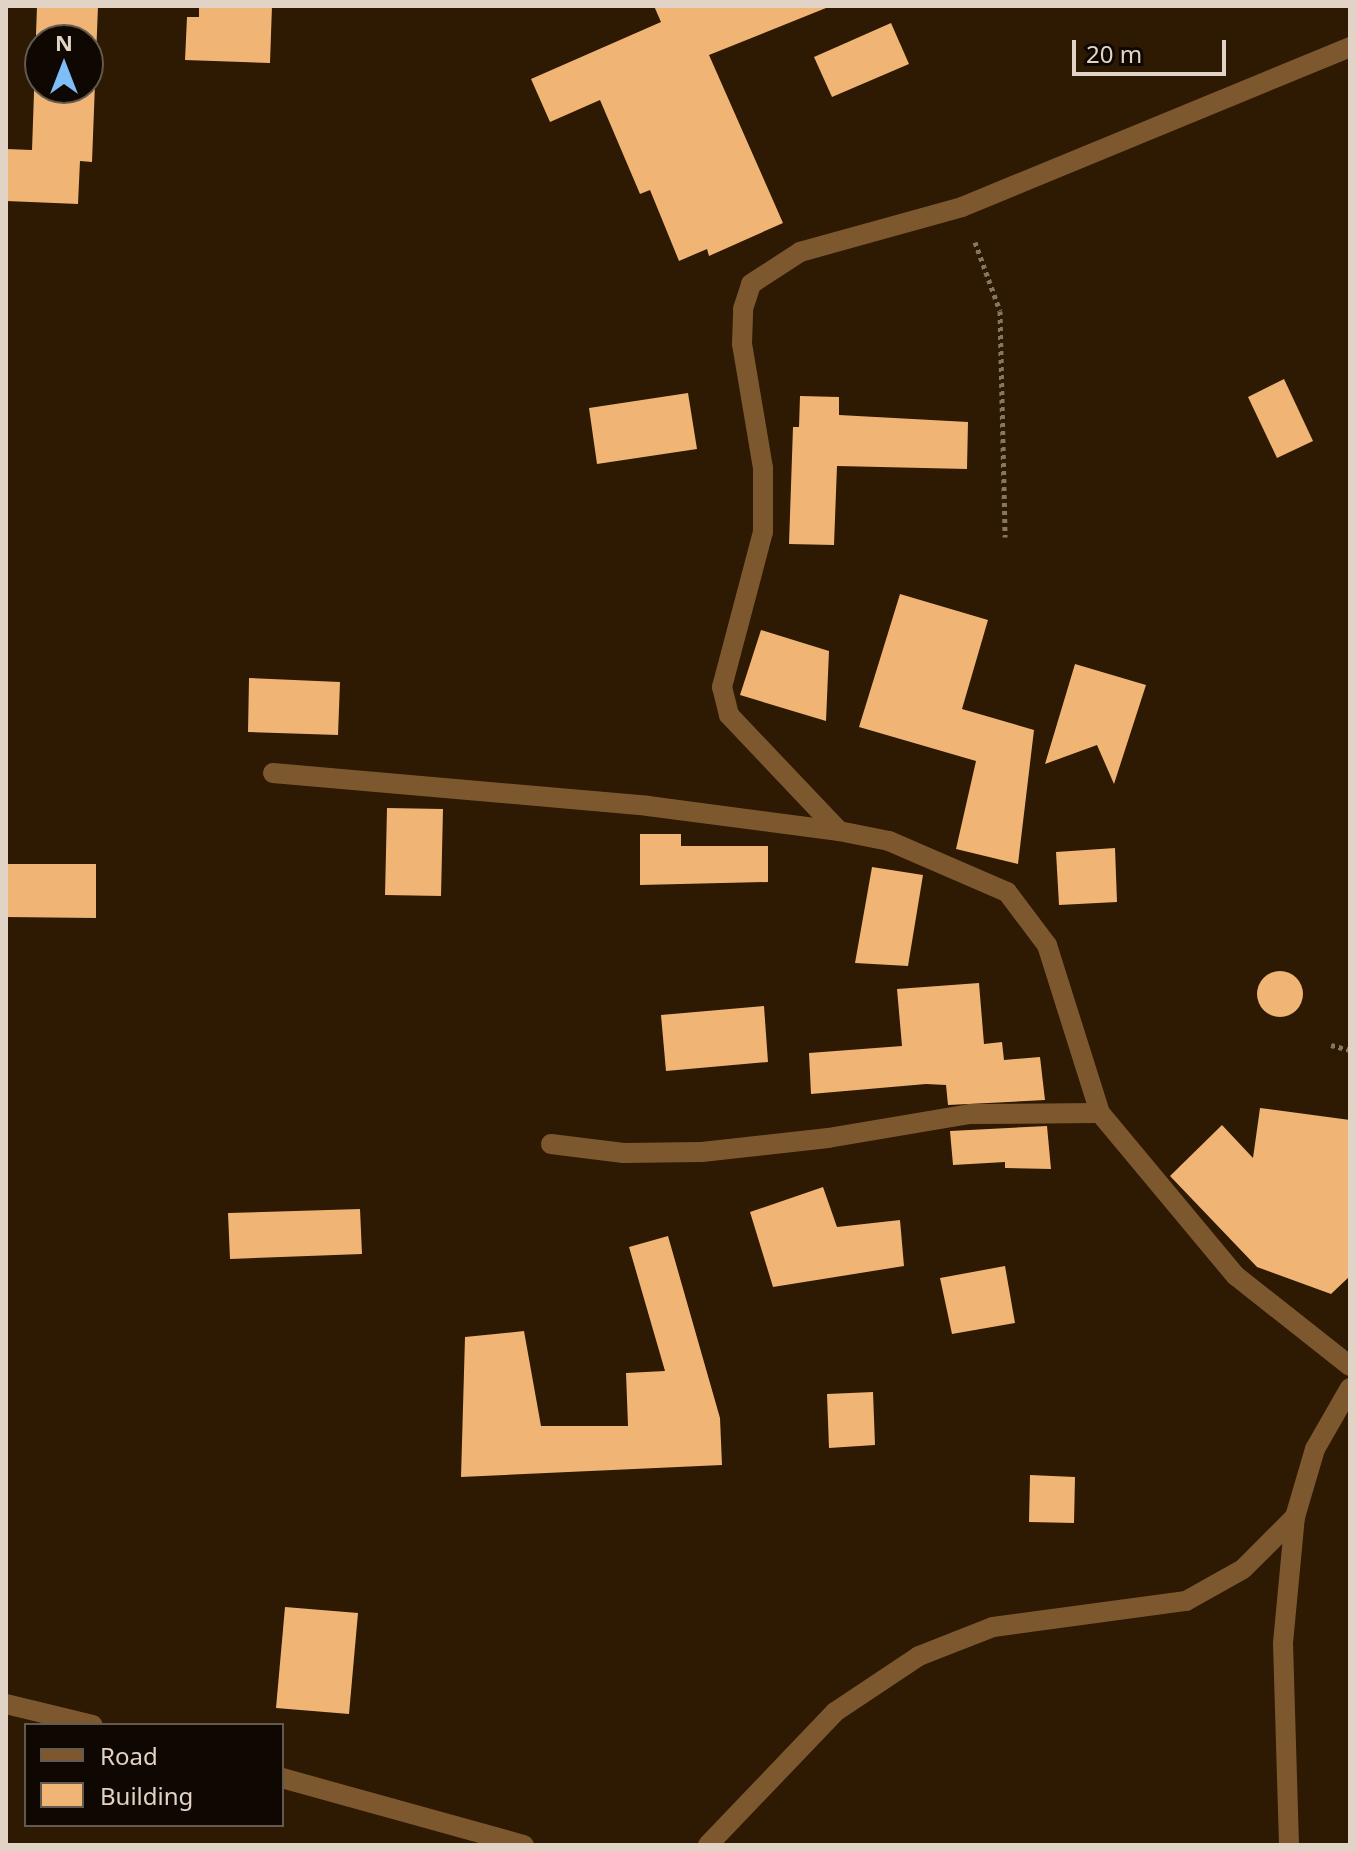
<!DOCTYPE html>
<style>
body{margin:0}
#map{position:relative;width:1356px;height:1851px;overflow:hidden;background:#2e1902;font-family:"Noto Sans",sans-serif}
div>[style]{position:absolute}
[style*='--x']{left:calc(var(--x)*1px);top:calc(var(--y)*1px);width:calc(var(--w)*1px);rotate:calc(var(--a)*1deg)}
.building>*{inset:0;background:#f0b474}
.round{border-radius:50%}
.path>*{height:5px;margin-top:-2.5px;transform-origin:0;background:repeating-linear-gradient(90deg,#887664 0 4px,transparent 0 8px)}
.minor>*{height:20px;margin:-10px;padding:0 10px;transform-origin:10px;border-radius:10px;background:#7d582f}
span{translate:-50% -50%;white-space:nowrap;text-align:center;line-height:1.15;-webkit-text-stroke:8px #0f0701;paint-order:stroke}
.frame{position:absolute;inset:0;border:8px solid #e1d3c5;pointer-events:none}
.legend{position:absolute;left:24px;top:1723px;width:260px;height:104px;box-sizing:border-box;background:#0f0701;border:2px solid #63594f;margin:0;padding:10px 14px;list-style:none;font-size:24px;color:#e1d3c5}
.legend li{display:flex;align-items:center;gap:16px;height:40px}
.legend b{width:40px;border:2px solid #63594f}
.north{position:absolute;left:24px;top:24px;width:80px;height:80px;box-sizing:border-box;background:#0f0701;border:2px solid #63594f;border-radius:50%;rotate:0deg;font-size:22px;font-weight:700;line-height:32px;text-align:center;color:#e1d3c5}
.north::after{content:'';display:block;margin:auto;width:28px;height:36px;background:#7dbef9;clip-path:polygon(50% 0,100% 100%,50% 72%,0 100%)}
.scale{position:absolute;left:1072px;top:40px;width:154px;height:36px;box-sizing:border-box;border:4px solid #e1d3c5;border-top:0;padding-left:10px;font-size:24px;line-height:28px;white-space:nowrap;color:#e1d3c5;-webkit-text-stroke:6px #0f0701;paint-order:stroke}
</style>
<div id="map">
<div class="building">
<i style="clip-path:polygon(evenodd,37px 6px,98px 6px,92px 162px,80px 161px,78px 204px,6px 201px,6px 149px,32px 150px,37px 6px,40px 40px,88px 40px,88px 88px,40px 88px,40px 40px)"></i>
<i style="clip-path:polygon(199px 6px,272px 6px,270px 63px,185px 60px,187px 17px,199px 17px)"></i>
<i style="clip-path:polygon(654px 6px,826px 8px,709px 55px,783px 223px,709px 256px,707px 249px,679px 261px,650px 190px,640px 194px,600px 100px,550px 122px,531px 79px,661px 22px)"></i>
<i style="clip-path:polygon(891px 23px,909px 64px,832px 97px,814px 57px)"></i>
<i style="clip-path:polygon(1284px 379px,1313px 441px,1277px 458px,1248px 397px)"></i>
<i style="clip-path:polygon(688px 393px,697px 449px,597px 464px,589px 408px)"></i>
<i style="clip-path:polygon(800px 396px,839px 397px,839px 415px,968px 422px,967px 469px,837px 466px,834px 545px,789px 544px,793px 427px,799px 427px)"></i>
<i style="clip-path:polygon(900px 594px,988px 620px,962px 709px,1034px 730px,1018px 864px,956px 849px,976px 761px,859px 727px)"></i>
<i style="clip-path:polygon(761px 630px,829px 651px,826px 721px,740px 695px)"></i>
<i style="clip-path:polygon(1075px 664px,1146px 685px,1114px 784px,1097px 745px,1045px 764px)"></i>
<i style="clip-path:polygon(249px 678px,340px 682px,338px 735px,248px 732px)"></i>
<i style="clip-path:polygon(387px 808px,443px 809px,441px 896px,385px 895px)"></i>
<i style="clip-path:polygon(640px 834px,681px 834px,681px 846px,768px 846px,768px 882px,640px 885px)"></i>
<i style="clip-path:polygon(1115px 848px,1117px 902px,1059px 905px,1056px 852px)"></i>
<i style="clip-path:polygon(6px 864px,96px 864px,96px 918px,6px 917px)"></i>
<i style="clip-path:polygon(872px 867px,923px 875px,908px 966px,855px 963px)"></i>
<i class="round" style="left:1257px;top:971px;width:46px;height:46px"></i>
<i style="clip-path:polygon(979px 983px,984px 1044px,1002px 1042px,1004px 1060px,1040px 1057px,1045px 1100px,948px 1105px,946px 1085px,926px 1084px,811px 1094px,809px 1053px,902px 1046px,897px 989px)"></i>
<i style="clip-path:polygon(764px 1006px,768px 1062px,666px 1071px,661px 1015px)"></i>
<i style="clip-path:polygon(1260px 1108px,1350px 1120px,1350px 1276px,1331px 1294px,1257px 1267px,1170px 1176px,1222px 1125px,1253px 1158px)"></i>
<i style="clip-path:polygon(1047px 1126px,1051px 1169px,1005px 1168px,1005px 1162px,953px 1165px,950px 1131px)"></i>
<i style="clip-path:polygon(823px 1187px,837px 1227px,900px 1220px,904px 1266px,773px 1287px,750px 1212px)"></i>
<i style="clip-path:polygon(360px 1209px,362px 1254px,230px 1259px,228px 1213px)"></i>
<i style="clip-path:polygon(668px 1236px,720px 1418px,722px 1465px,461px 1477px,465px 1337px,524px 1331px,541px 1426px,628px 1426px,626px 1373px,665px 1371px,629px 1247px)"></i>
<i style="clip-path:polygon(1005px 1266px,1015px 1323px,952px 1334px,940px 1278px)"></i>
<i style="clip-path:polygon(873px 1392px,875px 1445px,829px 1448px,827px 1394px)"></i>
<i style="clip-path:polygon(1030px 1475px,1075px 1477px,1074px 1523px,1029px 1522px)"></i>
<i style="clip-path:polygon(285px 1607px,358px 1613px,349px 1714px,276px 1708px)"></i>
</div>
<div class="path">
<i style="--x:975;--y:242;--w:73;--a:70.1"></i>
<i style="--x:1000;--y:311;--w:226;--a:88.7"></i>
<i style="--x:1331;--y:1045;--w:20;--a:15"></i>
</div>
<div class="minor">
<i style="--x:273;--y:773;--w:376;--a:5"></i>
<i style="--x:648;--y:806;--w:193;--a:7.5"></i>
<i style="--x:839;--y:831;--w:51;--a:11.3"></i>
<i style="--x:889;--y:841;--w:129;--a:23.4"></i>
<i style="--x:1007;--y:892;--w:66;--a:53"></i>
<i style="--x:1047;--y:945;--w:176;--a:72.5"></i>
<i style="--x:1100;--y:1113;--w:212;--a:50.2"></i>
<i style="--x:1236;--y:1276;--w:145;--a:38.3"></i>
<i style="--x:839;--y:831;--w:160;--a:-133.5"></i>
<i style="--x:729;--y:715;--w:29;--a:-104"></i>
<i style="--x:722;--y:687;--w:160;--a:-75.2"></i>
<i style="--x:763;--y:532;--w:64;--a:-90"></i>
<i style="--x:763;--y:468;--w:126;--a:-99.6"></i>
<i style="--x:742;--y:344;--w:35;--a:-88"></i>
<i style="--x:743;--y:309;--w:26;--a:-72"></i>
<i style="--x:751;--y:284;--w:59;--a:-33.1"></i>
<i style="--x:800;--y:252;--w:168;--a:-15.5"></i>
<i style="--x:962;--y:207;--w:420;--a:-22.4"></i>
<i style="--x:551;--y:1144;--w:73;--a:7.1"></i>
<i style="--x:623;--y:1153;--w:79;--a:-0.7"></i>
<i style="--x:702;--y:1152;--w:127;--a:-6.3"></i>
<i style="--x:828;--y:1138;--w:144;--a:-9.6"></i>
<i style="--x:970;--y:1114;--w:130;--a:-0.4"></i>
<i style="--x:6;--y:1704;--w:89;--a:13.6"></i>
<i style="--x:282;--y:1778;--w:251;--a:15.5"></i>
<i style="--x:708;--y:1845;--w:184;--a:-46.3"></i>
<i style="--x:835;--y:1712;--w:101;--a:-33.7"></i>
<i style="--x:919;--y:1656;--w:79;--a:-21.4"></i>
<i style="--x:993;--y:1627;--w:195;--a:-7.7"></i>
<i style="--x:1186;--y:1601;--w:65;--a:-29.3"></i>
<i style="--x:1243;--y:1569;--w:74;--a:-45"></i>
<i style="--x:1289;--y:1845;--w:202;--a:-91.7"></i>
<i style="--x:1283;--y:1643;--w:127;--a:-84.6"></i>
<i style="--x:1295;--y:1517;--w:71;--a:-73.6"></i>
<i style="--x:1315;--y:1449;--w:70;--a:-60.2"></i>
</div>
<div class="frame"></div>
<ul class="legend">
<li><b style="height:10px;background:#7d582f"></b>Road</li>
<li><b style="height:22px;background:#f0b474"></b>Building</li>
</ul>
<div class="north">N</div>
<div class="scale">20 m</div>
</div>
